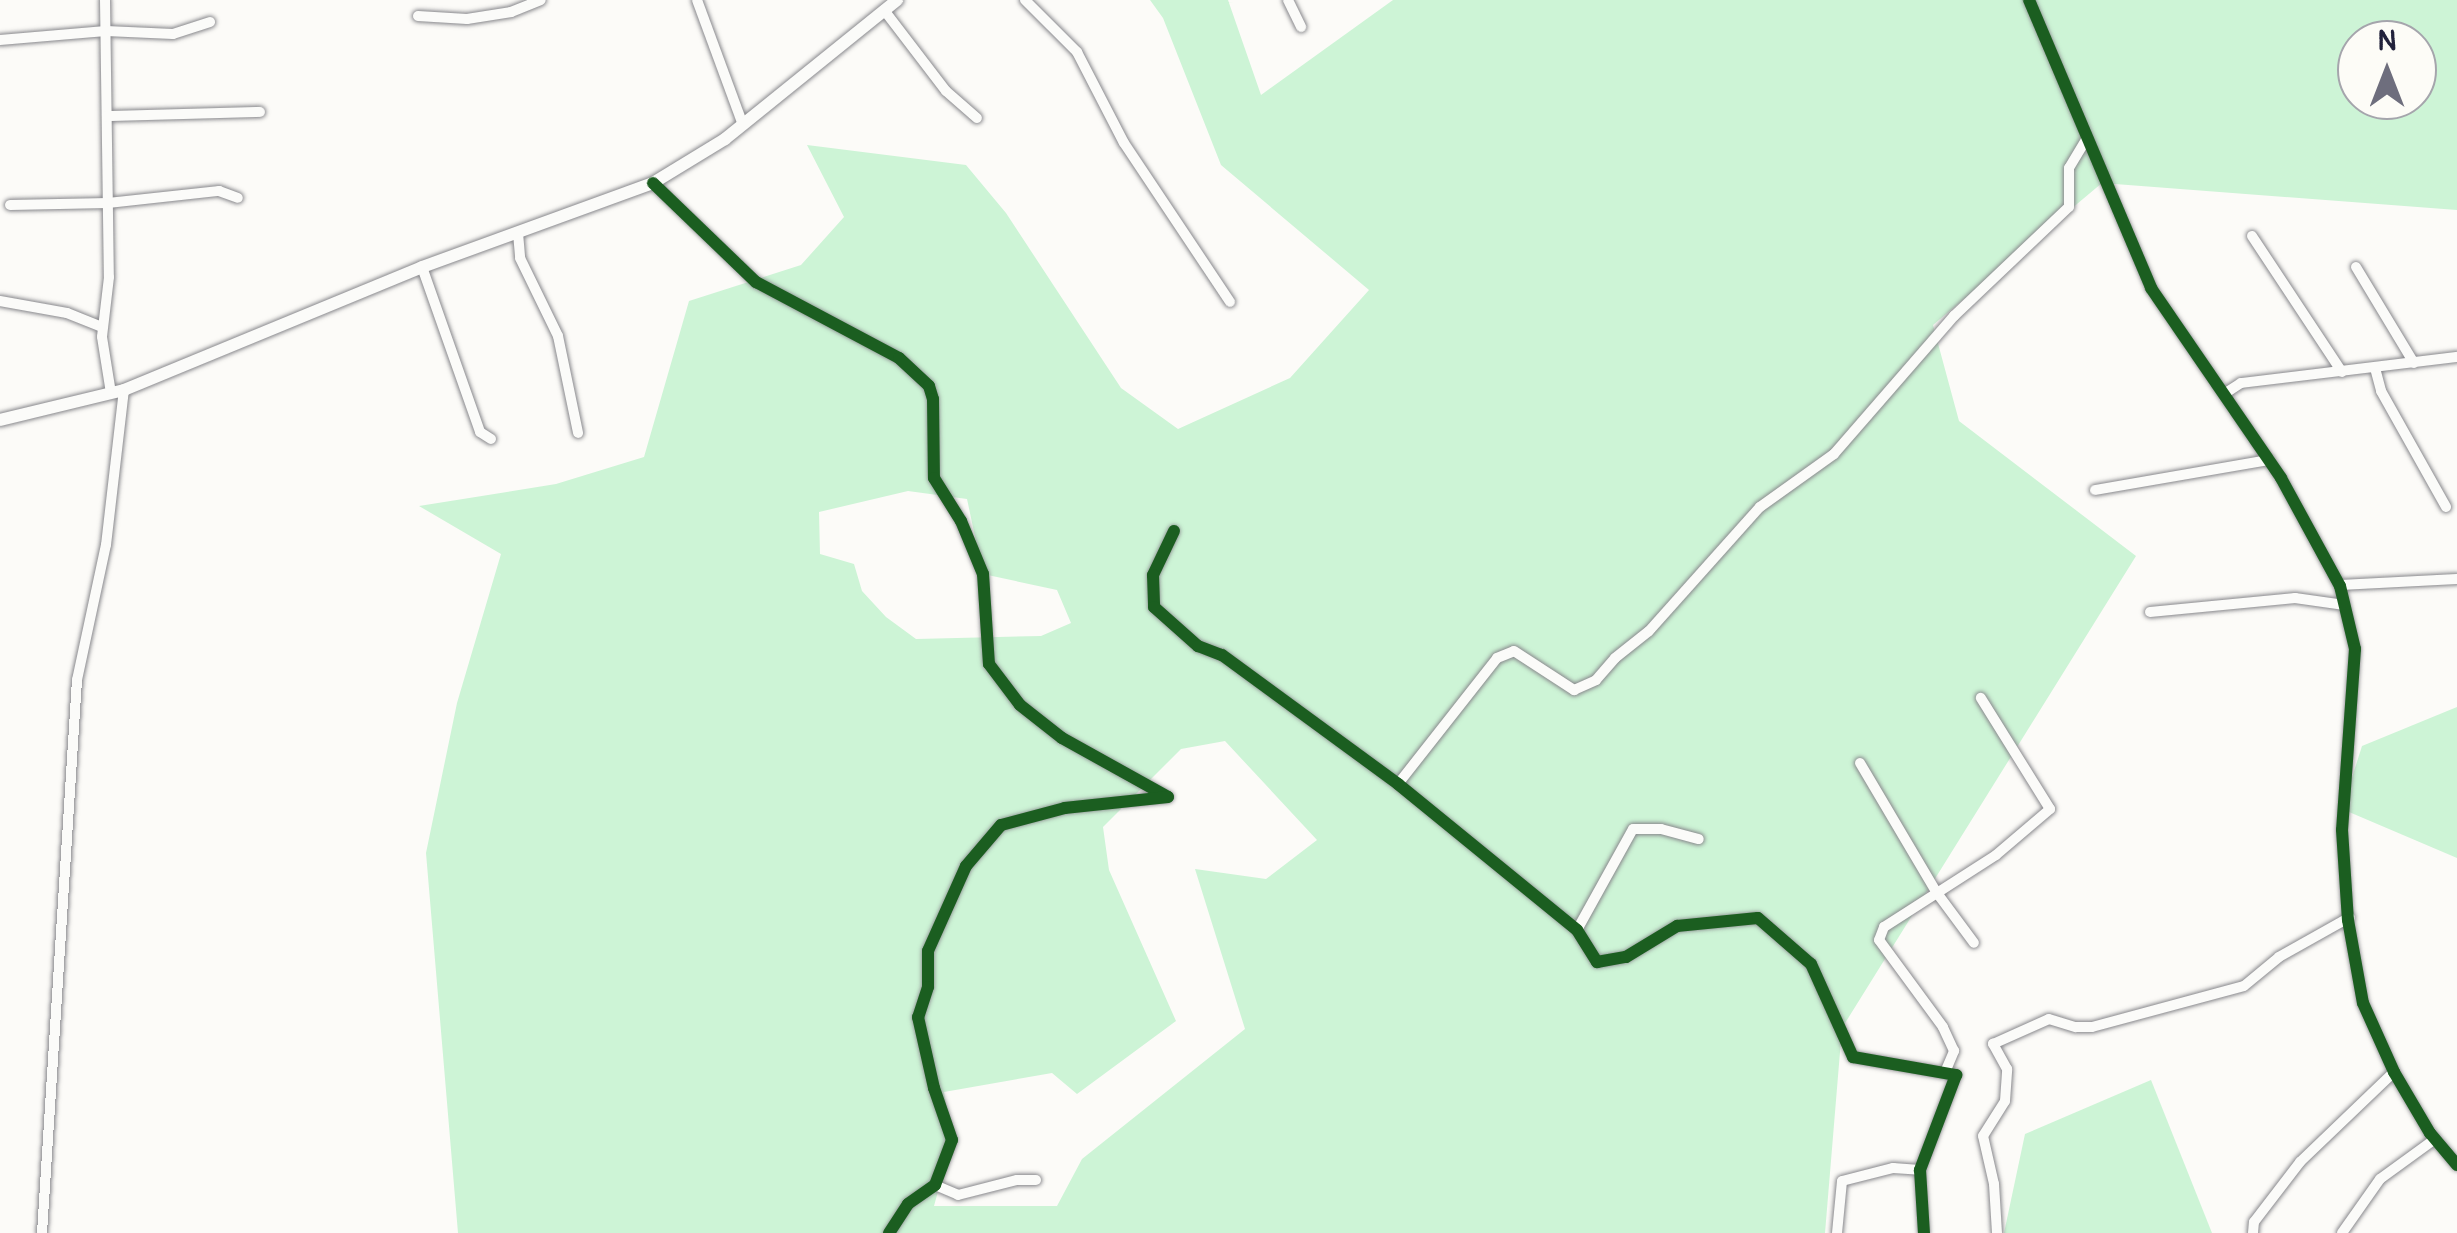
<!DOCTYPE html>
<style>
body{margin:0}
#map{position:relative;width:2457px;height:1233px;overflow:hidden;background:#fcfbf8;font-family:Pangolin,sans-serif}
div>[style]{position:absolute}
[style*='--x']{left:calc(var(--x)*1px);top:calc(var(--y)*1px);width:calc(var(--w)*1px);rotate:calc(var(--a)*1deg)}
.green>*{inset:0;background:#cdf4d6}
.roads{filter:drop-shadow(0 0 2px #88888c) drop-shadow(0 0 2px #88888c)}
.minor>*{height:10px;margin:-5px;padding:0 5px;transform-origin:5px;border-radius:5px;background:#fbfbf9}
.tertiary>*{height:12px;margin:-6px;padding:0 6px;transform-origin:6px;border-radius:6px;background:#fbfbf9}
.cycleway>*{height:12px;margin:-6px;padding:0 6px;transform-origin:6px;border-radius:6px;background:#1b5e20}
span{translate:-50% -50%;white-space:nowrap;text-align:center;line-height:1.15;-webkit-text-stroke:9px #fdfcf7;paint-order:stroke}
.north{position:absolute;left:2337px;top:20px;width:100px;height:100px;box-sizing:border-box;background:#fdfcf7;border:2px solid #a5a5ac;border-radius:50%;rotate:0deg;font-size:28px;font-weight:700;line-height:40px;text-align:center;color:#22223b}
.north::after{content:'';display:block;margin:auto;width:35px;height:45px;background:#6e6e7d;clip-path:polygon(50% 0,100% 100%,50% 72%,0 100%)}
</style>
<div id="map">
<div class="green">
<i style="clip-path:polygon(evenodd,1150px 0,1228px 0,1261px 95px,1393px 0,2457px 0,2457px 210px,2102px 183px,1933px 325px,1959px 421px,2136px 556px,1842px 1028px,1825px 1233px,458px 1233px,426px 853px,457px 703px,501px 554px,419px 506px,556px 484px,644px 457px,689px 301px,801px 265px,844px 217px,807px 145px,966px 165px,1006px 213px,1121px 388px,1178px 429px,1290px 378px,1369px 290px,1221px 165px,1163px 18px,1150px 0,2357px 40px,2417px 40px,2417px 100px,2357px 100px,2357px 40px,1150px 0,908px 491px,967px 499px,983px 574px,1057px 590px,1071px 623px,1041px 636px,916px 639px,886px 617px,862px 591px,854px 564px,820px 554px,819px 512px,908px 491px,1150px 0,1225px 741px,1317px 840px,1266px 879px,1195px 869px,1245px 1029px,1082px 1159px,1057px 1206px,934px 1206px,952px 1140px,944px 1092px,1052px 1073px,1077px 1094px,1176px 1021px,1109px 870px,1103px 827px,1181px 749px,1225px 741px)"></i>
<i style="clip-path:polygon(2457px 707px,2457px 858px,2342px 809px,2362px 746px)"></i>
<i style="clip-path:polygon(2151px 1080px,2212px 1233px,2004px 1233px,2025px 1134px)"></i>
</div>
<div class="roads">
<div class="minor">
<i style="--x:105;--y:0;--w:277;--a:89.2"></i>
<i style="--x:109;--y:277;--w:60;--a:96.7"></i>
<i style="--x:102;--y:337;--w:57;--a:80.9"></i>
<i style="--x:697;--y:0;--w:133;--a:69.8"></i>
<i style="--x:1025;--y:0;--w:74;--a:45"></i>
<i style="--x:1077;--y:52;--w:102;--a:62.7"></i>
<i style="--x:1124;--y:143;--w:191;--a:56.3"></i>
<i style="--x:1288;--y:0;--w:30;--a:64"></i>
<i style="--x:2029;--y:0;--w:313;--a:67"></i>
<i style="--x:2151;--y:288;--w:230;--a:55.6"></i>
<i style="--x:2281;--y:478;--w:123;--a:61.4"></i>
<i style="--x:2340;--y:586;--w:65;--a:76.6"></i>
<i style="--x:2355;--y:649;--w:181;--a:94.1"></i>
<i style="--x:2342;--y:830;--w:90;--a:86.2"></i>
<i style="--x:2348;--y:920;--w:84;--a:79.8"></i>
<i style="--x:2363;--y:1003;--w:76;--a:65.8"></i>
<i style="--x:2394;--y:1072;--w:71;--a:59.5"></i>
<i style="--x:2430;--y:1133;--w:42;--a:49.8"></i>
<i style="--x:884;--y:10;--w:102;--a:52.6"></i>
<i style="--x:946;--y:91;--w:41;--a:41.1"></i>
<i style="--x:418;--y:16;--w:49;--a:3.5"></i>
<i style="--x:467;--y:19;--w:45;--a:-9"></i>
<i style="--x:511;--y:12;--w:32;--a:-22"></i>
<i style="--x:0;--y:40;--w:106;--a:-4.9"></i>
<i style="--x:106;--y:31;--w:67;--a:2.6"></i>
<i style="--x:173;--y:34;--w:39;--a:-18"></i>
<i style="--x:107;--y:116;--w:153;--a:-1.5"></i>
<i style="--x:653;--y:183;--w:143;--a:43.9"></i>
<i style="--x:756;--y:282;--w:162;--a:28"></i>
<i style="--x:899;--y:358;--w:41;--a:43"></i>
<i style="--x:929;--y:386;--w:14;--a:73"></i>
<i style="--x:933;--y:399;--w:79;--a:89.3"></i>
<i style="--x:934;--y:478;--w:51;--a:57.9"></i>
<i style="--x:961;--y:521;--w:57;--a:67.5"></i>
<i style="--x:983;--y:574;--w:90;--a:86.2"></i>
<i style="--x:989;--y:664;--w:51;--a:52.9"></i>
<i style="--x:1020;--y:705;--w:53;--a:38.2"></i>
<i style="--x:1062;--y:738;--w:121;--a:29.1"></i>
<i style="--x:1168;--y:797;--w:104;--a:173.9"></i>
<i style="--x:1065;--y:808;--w:66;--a:165.1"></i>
<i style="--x:1001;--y:825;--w:54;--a:130.5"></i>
<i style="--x:966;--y:866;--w:93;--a:114.1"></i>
<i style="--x:928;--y:951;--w:36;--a:90"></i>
<i style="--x:928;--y:987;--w:32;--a:108"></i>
<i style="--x:918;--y:1017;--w:73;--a:77.3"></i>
<i style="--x:934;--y:1088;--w:55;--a:70.9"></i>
<i style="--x:952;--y:1140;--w:48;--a:110.7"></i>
<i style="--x:935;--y:1185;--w:33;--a:145"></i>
<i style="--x:908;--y:1204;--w:35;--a:123"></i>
<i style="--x:10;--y:205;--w:98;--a:-1.2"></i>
<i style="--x:108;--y:203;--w:112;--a:-6.2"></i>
<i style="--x:219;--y:191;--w:20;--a:20"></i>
<i style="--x:518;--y:233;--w:25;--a:85"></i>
<i style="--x:520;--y:258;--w:87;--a:64"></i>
<i style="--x:558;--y:336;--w:99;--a:78.3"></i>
<i style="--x:2252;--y:236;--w:163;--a:56.5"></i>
<i style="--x:422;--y:267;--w:175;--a:70.6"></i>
<i style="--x:480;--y:432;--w:13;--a:32"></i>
<i style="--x:2356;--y:267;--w:112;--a:58.9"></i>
<i style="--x:0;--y:301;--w:68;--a:10.2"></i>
<i style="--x:67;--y:313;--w:38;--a:22"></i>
<i style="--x:2375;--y:368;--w:24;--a:75"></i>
<i style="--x:2381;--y:391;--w:133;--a:60.7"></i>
<i style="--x:2224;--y:394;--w:20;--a:-33"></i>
<i style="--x:2241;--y:383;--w:218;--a:-6.9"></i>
<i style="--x:2095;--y:490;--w:177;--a:-9.8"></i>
<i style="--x:1174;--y:531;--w:49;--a:115.5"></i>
<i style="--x:1153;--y:575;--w:32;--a:88"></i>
<i style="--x:1154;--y:607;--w:59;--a:41.6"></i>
<i style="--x:1198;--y:646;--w:26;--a:21"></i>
<i style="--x:1222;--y:655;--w:218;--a:36.2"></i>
<i style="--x:1398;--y:784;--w:231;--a:39.2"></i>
<i style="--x:1577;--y:930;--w:38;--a:58"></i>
<i style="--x:1597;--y:962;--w:29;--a:-10"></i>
<i style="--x:1626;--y:957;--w:60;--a:-31.3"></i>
<i style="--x:1677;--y:926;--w:81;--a:-5.6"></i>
<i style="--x:1758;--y:918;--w:70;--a:41"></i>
<i style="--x:1811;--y:964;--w:102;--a:65.7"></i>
<i style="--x:1853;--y:1057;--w:105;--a:9.9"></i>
<i style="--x:1956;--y:1075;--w:102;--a:110.8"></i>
<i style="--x:1920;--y:1170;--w:63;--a:86.4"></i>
<i style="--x:2340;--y:585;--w:117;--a:-2.9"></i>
<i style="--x:2150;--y:612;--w:146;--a:-5.5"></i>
<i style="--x:2295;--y:598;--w:50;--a:8"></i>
<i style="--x:1860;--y:763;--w:151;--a:59.4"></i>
<i style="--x:1937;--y:893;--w:62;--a:53.5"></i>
<i style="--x:1398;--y:784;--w:160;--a:-51.8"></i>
<i style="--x:1497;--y:658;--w:18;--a:-22"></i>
<i style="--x:1514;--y:651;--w:72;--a:33"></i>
<i style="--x:1574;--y:690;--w:24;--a:-24"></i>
<i style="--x:1596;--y:680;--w:29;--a:-49"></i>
<i style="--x:1615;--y:658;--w:43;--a:-38.5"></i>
<i style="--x:1649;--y:631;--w:166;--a:-48.2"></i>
<i style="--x:1760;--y:507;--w:91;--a:-35.6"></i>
<i style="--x:1834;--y:454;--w:183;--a:-49"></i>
<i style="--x:1954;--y:316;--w:158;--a:-43.5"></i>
<i style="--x:2069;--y:207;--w:39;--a:-90"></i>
<i style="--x:2069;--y:168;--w:35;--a:-59"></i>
<i style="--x:1577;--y:930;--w:115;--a:-61"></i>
<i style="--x:1633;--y:829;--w:28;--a:0"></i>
<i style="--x:1661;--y:829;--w:39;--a:15"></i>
<i style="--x:1946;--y:1070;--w:21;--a:-67"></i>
<i style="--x:1954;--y:1051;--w:26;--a:-115"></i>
<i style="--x:1943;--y:1027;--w:108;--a:-126.3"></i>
<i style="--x:1879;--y:940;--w:14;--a:-69"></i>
<i style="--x:1884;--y:927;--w:133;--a:-32.7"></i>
<i style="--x:1996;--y:855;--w:71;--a:-40.4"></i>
<i style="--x:2050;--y:809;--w:131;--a:-121.9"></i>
<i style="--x:935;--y:1185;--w:25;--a:23"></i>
<i style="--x:958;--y:1195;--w:61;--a:-14.3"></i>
<i style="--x:1017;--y:1180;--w:19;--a:0"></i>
<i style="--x:42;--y:1233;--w:554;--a:-86.38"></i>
<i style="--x:77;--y:680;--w:138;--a:-77.9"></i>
<i style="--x:106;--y:545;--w:156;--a:-83.4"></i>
<i style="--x:1837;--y:1233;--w:52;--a:-84.5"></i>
<i style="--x:1842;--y:1181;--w:53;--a:-14.3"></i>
<i style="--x:1893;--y:1168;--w:27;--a:4"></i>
<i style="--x:1997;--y:1233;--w:49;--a:-93.5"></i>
<i style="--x:1994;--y:1184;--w:49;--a:-102.9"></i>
<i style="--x:1983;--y:1136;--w:41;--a:-57.8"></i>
<i style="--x:2005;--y:1101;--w:32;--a:-86"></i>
<i style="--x:2007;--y:1069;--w:29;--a:-119"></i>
<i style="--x:1993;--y:1044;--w:61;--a:-24.1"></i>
<i style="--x:2049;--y:1019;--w:28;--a:17"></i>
<i style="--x:2076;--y:1027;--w:16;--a:0"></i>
<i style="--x:2092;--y:1027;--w:157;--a:-15.1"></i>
<i style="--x:2244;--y:986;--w:45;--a:-39.6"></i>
<i style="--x:2279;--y:957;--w:81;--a:-29.4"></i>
<i style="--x:2253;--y:1233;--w:11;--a:-85"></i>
<i style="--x:2254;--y:1222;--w:76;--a:-52.5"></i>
<i style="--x:2300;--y:1162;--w:130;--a:-43.8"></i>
<i style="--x:2342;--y:1233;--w:66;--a:-54.9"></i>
<i style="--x:2380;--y:1179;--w:68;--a:-36"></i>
</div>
<div class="tertiary">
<i style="--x:0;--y:420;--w:128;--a:-13.6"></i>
<i style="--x:124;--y:390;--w:322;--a:-22.4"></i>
<i style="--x:422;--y:267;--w:246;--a:-20"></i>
<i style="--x:653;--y:183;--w:84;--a:-31.4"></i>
<i style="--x:725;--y:139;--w:221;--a:-38.9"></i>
</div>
</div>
<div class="cycleway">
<i style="--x:2029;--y:0;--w:313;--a:67"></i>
<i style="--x:2151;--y:288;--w:230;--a:55.6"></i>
<i style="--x:2281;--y:478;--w:123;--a:61.4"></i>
<i style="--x:2340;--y:586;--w:65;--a:76.6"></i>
<i style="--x:2355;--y:649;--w:181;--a:94.1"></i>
<i style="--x:2342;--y:830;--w:90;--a:86.2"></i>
<i style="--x:2348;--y:920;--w:84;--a:79.8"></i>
<i style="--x:2363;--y:1003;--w:76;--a:65.8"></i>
<i style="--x:2394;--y:1072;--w:71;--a:59.5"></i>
<i style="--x:2430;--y:1133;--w:42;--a:49.8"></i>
<i style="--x:653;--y:183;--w:143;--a:43.9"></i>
<i style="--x:756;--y:282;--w:162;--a:28"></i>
<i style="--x:899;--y:358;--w:41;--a:43"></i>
<i style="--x:929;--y:386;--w:14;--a:73"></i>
<i style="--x:933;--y:399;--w:79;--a:89.3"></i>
<i style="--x:934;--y:478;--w:51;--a:57.9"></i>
<i style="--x:961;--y:521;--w:57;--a:67.5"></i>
<i style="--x:983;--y:574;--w:90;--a:86.2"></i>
<i style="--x:989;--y:664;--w:51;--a:52.9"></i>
<i style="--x:1020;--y:705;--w:53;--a:38.2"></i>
<i style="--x:1062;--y:738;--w:121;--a:29.1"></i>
<i style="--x:1168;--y:797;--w:104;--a:173.9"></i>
<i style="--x:1065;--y:808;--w:66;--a:165.1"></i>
<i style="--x:1001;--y:825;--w:54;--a:130.5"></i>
<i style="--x:966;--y:866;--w:93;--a:114.1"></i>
<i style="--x:928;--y:951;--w:36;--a:90"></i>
<i style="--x:928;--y:987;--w:32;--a:108"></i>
<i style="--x:918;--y:1017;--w:73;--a:77.3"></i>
<i style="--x:934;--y:1088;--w:55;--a:70.9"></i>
<i style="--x:952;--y:1140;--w:48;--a:110.7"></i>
<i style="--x:935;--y:1185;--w:33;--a:145"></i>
<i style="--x:908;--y:1204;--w:35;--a:123"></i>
<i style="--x:1174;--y:531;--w:49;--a:115.5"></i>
<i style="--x:1153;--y:575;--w:32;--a:88"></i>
<i style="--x:1154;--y:607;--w:59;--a:41.6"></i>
<i style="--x:1198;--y:646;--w:26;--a:21"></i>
<i style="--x:1222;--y:655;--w:218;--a:36.2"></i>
<i style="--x:1398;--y:784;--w:231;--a:39.2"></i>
<i style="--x:1577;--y:930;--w:38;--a:58"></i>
<i style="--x:1597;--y:962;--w:29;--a:-10"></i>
<i style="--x:1626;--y:957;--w:60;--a:-31.3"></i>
<i style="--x:1677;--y:926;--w:81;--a:-5.6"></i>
<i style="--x:1758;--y:918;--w:70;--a:41"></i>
<i style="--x:1811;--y:964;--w:102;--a:65.7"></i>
<i style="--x:1853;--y:1057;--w:105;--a:9.9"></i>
<i style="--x:1956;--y:1075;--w:102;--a:110.8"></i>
<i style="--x:1920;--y:1170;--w:63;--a:86.4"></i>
</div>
<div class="north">N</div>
</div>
